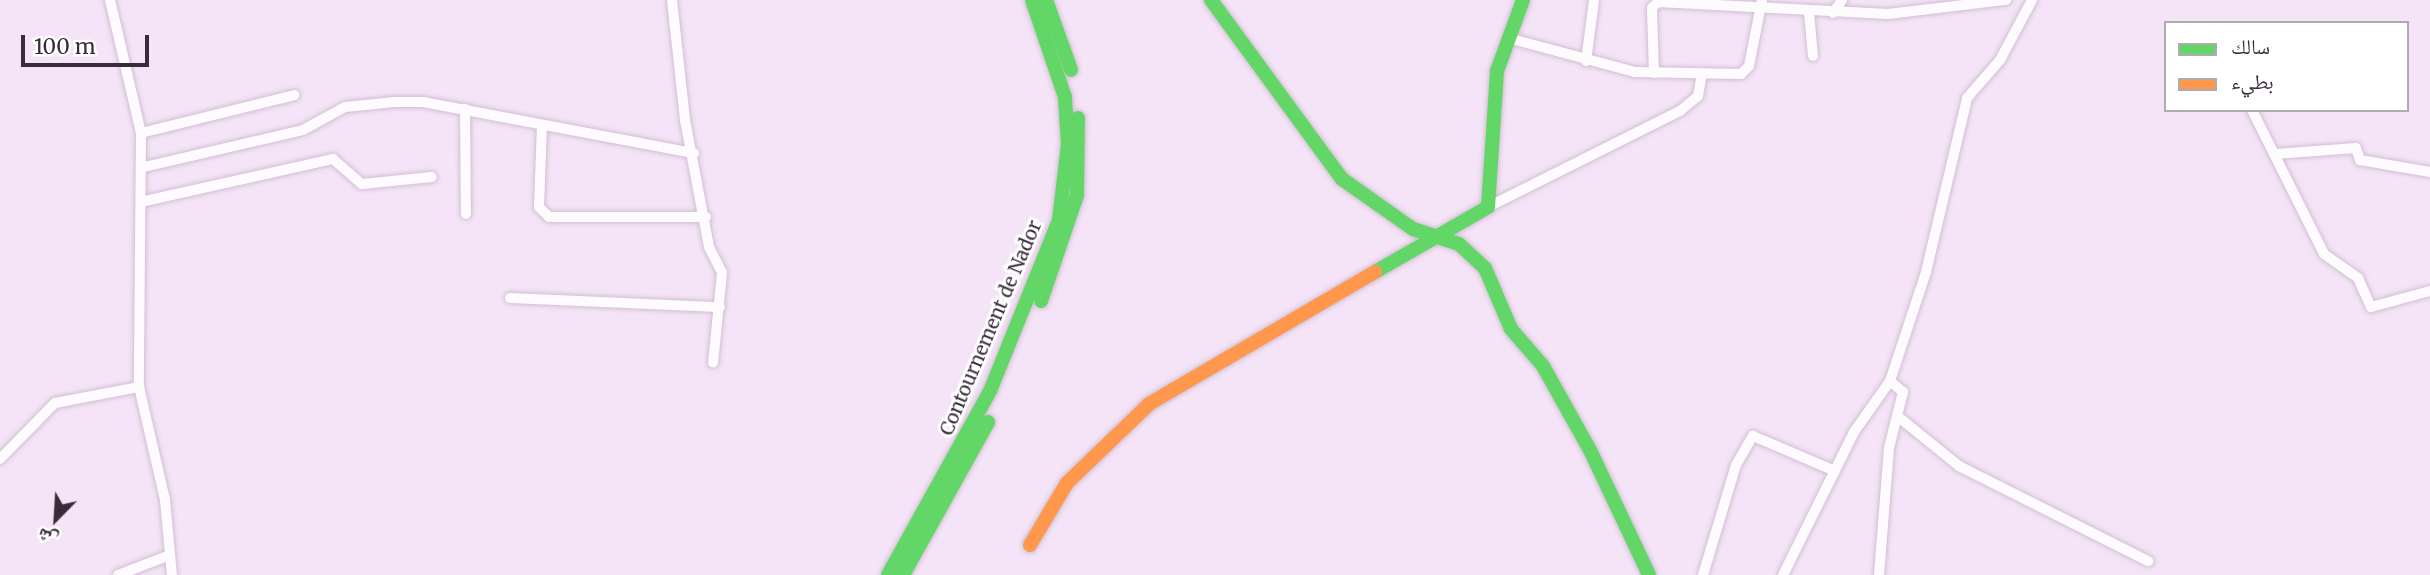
<!DOCTYPE html>
<meta charset="utf-8">
<style>
body{margin:0}
#map{position:relative;width:2430px;height:575px;overflow:hidden;background:#f5e3f7;font-family:Merriweather,"Noto Naskh Arabic",serif}
div>[style]{position:absolute}
[style*='--x']{left:calc(var(--x)*1px);top:calc(var(--y)*1px);width:calc(var(--w)*1px);rotate:calc(var(--a)*1deg)}
.roads{filter:drop-shadow(0 0 2px #cfc1d1) drop-shadow(0 0 2px #cfc1d1)}
.street>*{height:10px;margin:-5px;padding:0 5px;transform-origin:5px;border-radius:5px;background:#fefbfe}
.fast>*{height:14px;margin:-7px;padding:0 7px;transform-origin:7px;border-radius:7px;background:#63d668}
.slow>*{height:14px;margin:-7px;padding:0 7px;transform-origin:7px;border-radius:7px;background:#ff974d}
span{translate:-50% -50%;white-space:nowrap;text-align:center;line-height:1.15;-webkit-text-stroke:6px #fff;paint-order:stroke}
.street-label{font-size:19px;color:#392c3a}
.legend{position:absolute;left:2164px;top:21px;width:245px;height:91px;box-sizing:border-box;background:#fff;border:2px solid #b0abb0;margin:0;padding:9px 12px;list-style:none;font-size:21px;color:#392c3a}
.legend li{display:flex;align-items:center;gap:14px;height:35px}
.legend b{width:35px;border:2px solid #b0abb0}
.north{position:absolute;left:21px;top:484px;width:70px;height:70px;-webkit-text-stroke:5px #fff;paint-order:stroke;rotate:204deg;font-size:19px;font-weight:700;line-height:28px;text-align:center;color:#392c3a}
.north::after{content:'';display:block;margin:auto;width:24px;height:32px;background:#392c3a;clip-path:polygon(50% 0,100% 100%,50% 72%,0 100%)}
.scale{position:absolute;left:21px;top:35px;width:128px;height:32px;box-sizing:border-box;border:4px solid #392c3a;border-top:0;padding-left:9px;font-size:21px;line-height:24px;white-space:nowrap;color:#392c3a;-webkit-text-stroke:5px #fff;paint-order:stroke}
</style>
<div id="map">
<div class="roads">
<div class="street">
<i style="--x:110;--y:0;--w:137;--a:76.9"></i>
<i style="--x:141;--y:133;--w:254;--a:90.5"></i>
<i style="--x:139;--y:387;--w:116;--a:77"></i>
<i style="--x:165;--y:500;--w:75;--a:84.7"></i>
<i style="--x:672;--y:0;--w:121;--a:83.8"></i>
<i style="--x:685;--y:120;--w:129;--a:79.3"></i>
<i style="--x:709;--y:247;--w:29;--a:63"></i>
<i style="--x:722;--y:273;--w:90;--a:95.7"></i>
<i style="--x:1809;--y:13;--w:43;--a:84.7"></i>
<i style="--x:1833;--y:13;--w:16;--a:-55"></i>
<i style="--x:1508;--y:38;--w:131;--a:15"></i>
<i style="--x:1635;--y:72;--w:106;--a:1.1"></i>
<i style="--x:1741;--y:74;--w:11;--a:-45"></i>
<i style="--x:1749;--y:66;--w:67;--a:-78.9"></i>
<i style="--x:1586;--y:61;--w:62;--a:-82.5"></i>
<i style="--x:1654;--y:73;--w:65;--a:-91.8"></i>
<i style="--x:1652;--y:8;--w:8;--a:-45"></i>
<i style="--x:1658;--y:2;--w:230;--a:3"></i>
<i style="--x:1888;--y:14;--w:119;--a:-6.8"></i>
<i style="--x:465;--y:109;--w:105;--a:89.5"></i>
<i style="--x:2252;--y:110;--w:161;--a:63.4"></i>
<i style="--x:2324;--y:254;--w:42;--a:35.2"></i>
<i style="--x:2358;--y:278;--w:32;--a:66"></i>
<i style="--x:2371;--y:307;--w:61;--a:-15.2"></i>
<i style="--x:542;--y:125;--w:82;--a:92.1"></i>
<i style="--x:539;--y:207;--w:14;--a:45"></i>
<i style="--x:549;--y:217;--w:157;--a:0"></i>
<i style="--x:141;--y:133;--w:158;--a:-13.9"></i>
<i style="--x:2275;--y:154;--w:81;--a:-4.2"></i>
<i style="--x:2356;--y:148;--w:13;--a:72"></i>
<i style="--x:2360;--y:160;--w:71;--a:9.7"></i>
<i style="--x:144;--y:167;--w:163;--a:-13.1"></i>
<i style="--x:303;--y:130;--w:48;--a:-28.7"></i>
<i style="--x:345;--y:107;--w:50;--a:-5.7"></i>
<i style="--x:395;--y:102;--w:28;--a:0"></i>
<i style="--x:423;--y:102;--w:276;--a:10.7"></i>
<i style="--x:145;--y:201;--w:193;--a:-12.6"></i>
<i style="--x:333;--y:159;--w:38;--a:41"></i>
<i style="--x:362;--y:184;--w:70;--a:-5.7"></i>
<i style="--x:1488;--y:207;--w:215;--a:-26.6"></i>
<i style="--x:1680;--y:111;--w:23;--a:-40"></i>
<i style="--x:1698;--y:96;--w:22;--a:-80"></i>
<i style="--x:510;--y:298;--w:210;--a:2.5"></i>
<i style="--x:1901;--y:419;--w:75;--a:39"></i>
<i style="--x:1959;--y:466;--w:212;--a:26.7"></i>
<i style="--x:0;--y:459;--w:78;--a:-45.5"></i>
<i style="--x:55;--y:403;--w:86;--a:-10.8"></i>
<i style="--x:118;--y:575;--w:56;--a:-21"></i>
<i style="--x:1703;--y:575;--w:115;--a:-73.3"></i>
<i style="--x:1736;--y:465;--w:34;--a:-60"></i>
<i style="--x:1753;--y:436;--w:89;--a:23.1"></i>
<i style="--x:1783;--y:575;--w:160;--a:-63.6"></i>
<i style="--x:1854;--y:432;--w:62;--a:-54.8"></i>
<i style="--x:1890;--y:381;--w:115;--a:-71.7"></i>
<i style="--x:1926;--y:272;--w:179;--a:-76.7"></i>
<i style="--x:1967;--y:98;--w:50;--a:-49"></i>
<i style="--x:2000;--y:60;--w:68;--a:-61.9"></i>
<i style="--x:1879;--y:575;--w:127;--a:-85.5"></i>
<i style="--x:1889;--y:448;--w:58;--a:-76"></i>
<i style="--x:1903;--y:392;--w:17;--a:-140"></i>
</div>
<div class="fast">
<i style="--x:1046;--y:0;--w:74;--a:70.3"></i>
<i style="--x:1211;--y:0;--w:222;--a:53.8"></i>
<i style="--x:1342;--y:179;--w:87;--a:35.2"></i>
<i style="--x:1413;--y:229;--w:48;--a:18.1"></i>
<i style="--x:1459;--y:244;--w:35;--a:43"></i>
<i style="--x:1485;--y:268;--w:66;--a:66.9"></i>
<i style="--x:1511;--y:329;--w:49;--a:49.1"></i>
<i style="--x:1543;--y:366;--w:96;--a:60.8"></i>
<i style="--x:1590;--y:450;--w:138;--a:64.7"></i>
<i style="--x:1375;--y:272;--w:130;--a:-29.9"></i>
<i style="--x:1488;--y:207;--w:136;--a:-86.2"></i>
<i style="--x:1497;--y:71;--w:76;--a:-69.9"></i>
<i style="--x:1041;--y:301;--w:112;--a:-71.2"></i>
<i style="--x:1077;--y:195;--w:77;--a:-89.3"></i>
<i style="--x:888;--y:575;--w:210;--a:-61"></i>
<i style="--x:990;--y:391;--w:184;--a:-68"></i>
<i style="--x:1059;--y:220;--w:77;--a:-83.2"></i>
<i style="--x:1068;--y:144;--w:47;--a:-93.7"></i>
<i style="--x:1065;--y:97;--w:102;--a:-108.8"></i>
<i style="--x:903;--y:575;--w:175;--a:-60.9"></i>
</div>
<div class="slow">
<i style="--x:1030;--y:545;--w:72;--a:-59.2"></i>
<i style="--x:1067;--y:483;--w:114;--a:-43.9"></i>
<i style="--x:1149;--y:404;--w:262;--a:-30.3"></i>
</div>
</div>
<div class="street-label">
<span style="left:991px;top:328px;rotate:-67deg">Contournement de Nador</span>
</div>
<ul class="legend">
<li><b style="height:9px;background:#63d668"></b>سالك</li>
<li><b style="height:9px;background:#ff974d"></b>بطيء</li>
</ul>
<div class="north">ش</div>
<div class="scale">100 m</div>
</div>
